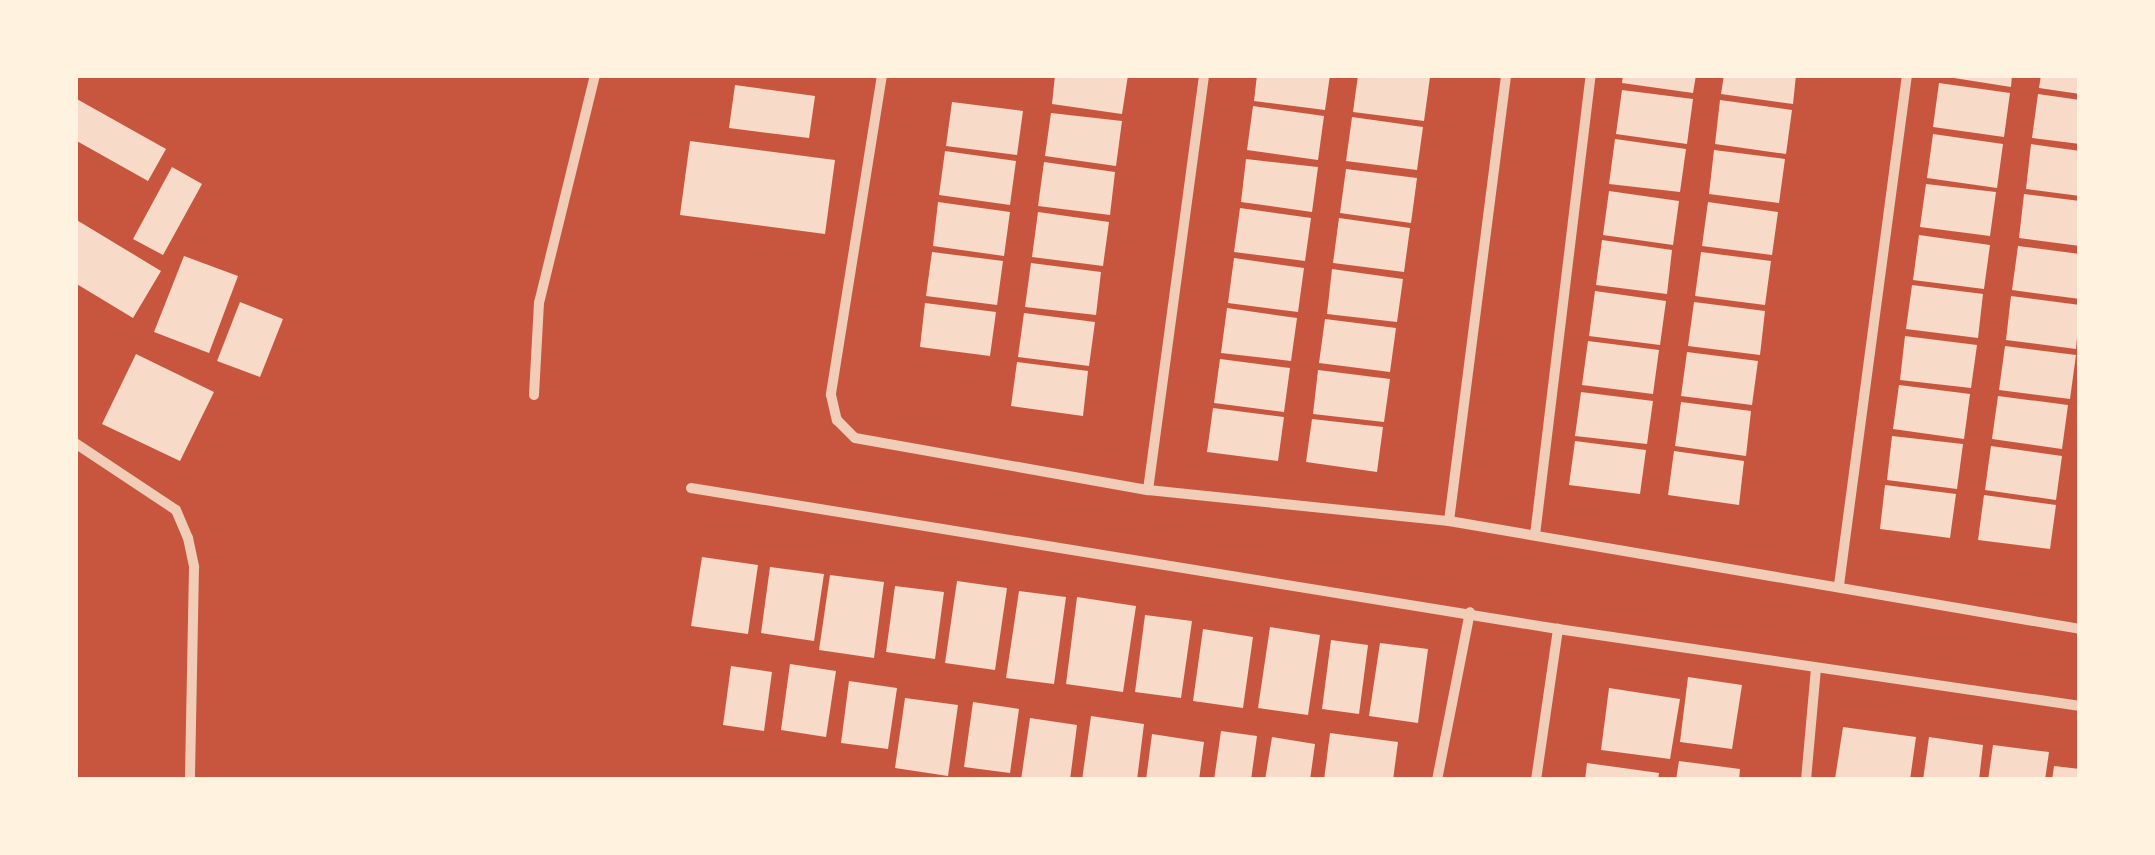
<!DOCTYPE html>
<style>
body{margin:0}
#map{position:relative;width:2155px;height:855px;overflow:hidden;background:#c8553d;font-family:Montserrat,sans-serif}
div>[style]{position:absolute}
[style*='--x']{left:calc(var(--x)*1px);top:calc(var(--y)*1px);width:calc(var(--w)*1px);rotate:calc(var(--a)*1deg)}
.building>*{inset:0;background:#f7dbc8}
.minor>*{height:10px;margin:-5px;padding:0 5px;transform-origin:5px;border-radius:5px;background:#f1ccb7}
span{translate:-50% -50%;white-space:nowrap;text-align:center;line-height:1.15;-webkit-text-stroke:9px #fff3e0;paint-order:stroke}
.frame{position:absolute;inset:0;border:78px solid #fff3e0;pointer-events:none}
</style>
<div id="map">
<div class="building">
<i style="clip-path:polygon(1055px 75px,1128px 75px,1122px 114px,1052px 104px)"></i>
<i style="clip-path:polygon(1257px 75px,1330px 75px,1325px 110px,1254px 101px)"></i>
<i style="clip-path:polygon(1358px 75px,1430px 77px,1424px 121px,1353px 112px)"></i>
<i style="clip-path:polygon(1623px 75px,1696px 75px,1693px 93px,1622px 83px)"></i>
<i style="clip-path:polygon(1724px 75px,1796px 75px,1793px 104px,1721px 94px)"></i>
<i style="clip-path:polygon(1935px 75px,2012px 75px,2011px 87px)"></i>
<i style="clip-path:polygon(2041px 75px,2080px 75px,2080px 94px,2039px 88px)"></i>
<i style="clip-path:polygon(1939px 83px,2010px 93px,2004px 137px,1933px 127px)"></i>
<i style="clip-path:polygon(735px 85px,815px 96px,809px 138px,729px 128px)"></i>
<i style="clip-path:polygon(1622px 90px,1693px 99px,1687px 144px,1616px 134px)"></i>
<i style="clip-path:polygon(2038px 94px,2080px 100px,2080px 144px,2032px 138px)"></i>
<i style="clip-path:polygon(75px 98px,166px 149px,148px 181px,75px 140px)"></i>
<i style="clip-path:polygon(1720px 100px,1792px 110px,1786px 154px,1715px 144px)"></i>
<i style="clip-path:polygon(952px 102px,1023px 111px,1017px 155px,946px 146px)"></i>
<i style="clip-path:polygon(1253px 106px,1324px 116px,1318px 160px,1247px 150px)"></i>
<i style="clip-path:polygon(1051px 113px,1122px 121px,1116px 166px,1045px 156px)"></i>
<i style="clip-path:polygon(1352px 117px,1423px 127px,1417px 170px,1346px 161px)"></i>
<i style="clip-path:polygon(1933px 134px,2003px 144px,1997px 188px,1927px 178px)"></i>
<i style="clip-path:polygon(1615px 139px,1686px 149px,1680px 192px,1609px 184px)"></i>
<i style="clip-path:polygon(690px 141px,835px 160px,825px 234px,680px 215px)"></i>
<i style="clip-path:polygon(2031px 144px,2080px 151px,2080px 196px,2026px 189px)"></i>
<i style="clip-path:polygon(1714px 150px,1785px 159px,1779px 203px,1709px 194px)"></i>
<i style="clip-path:polygon(945px 151px,1016px 161px,1010px 205px,939px 195px)"></i>
<i style="clip-path:polygon(1246px 159px,1318px 167px,1312px 212px,1241px 202px)"></i>
<i style="clip-path:polygon(1044px 162px,1115px 172px,1110px 215px,1038px 206px)"></i>
<i style="clip-path:polygon(172px 167px,202px 184px,163px 255px,133px 239px)"></i>
<i style="clip-path:polygon(1346px 169px,1417px 178px,1411px 223px,1340px 213px)"></i>
<i style="clip-path:polygon(1926px 184px,1996px 192px,1990px 236px,1920px 227px)"></i>
<i style="clip-path:polygon(1609px 191px,1679px 201px,1673px 245px,1603px 235px)"></i>
<i style="clip-path:polygon(2024px 194px,2080px 201px,2080px 246px,2019px 238px)"></i>
<i style="clip-path:polygon(938px 202px,1010px 212px,1004px 256px,933px 246px)"></i>
<i style="clip-path:polygon(1708px 202px,1778px 212px,1772px 255px,1702px 246px)"></i>
<i style="clip-path:polygon(1240px 208px,1311px 218px,1305px 261px,1234px 252px)"></i>
<i style="clip-path:polygon(1038px 212px,1109px 222px,1103px 266px,1032px 257px)"></i>
<i style="clip-path:polygon(1339px 218px,1410px 228px,1404px 272px,1333px 263px)"></i>
<i style="clip-path:polygon(75px 219px,161px 271px,133px 318px,75px 283px)"></i>
<i style="clip-path:polygon(1919px 235px,1990px 245px,1984px 289px,1913px 280px)"></i>
<i style="clip-path:polygon(1602px 240px,1672px 250px,1667px 294px,1596px 285px)"></i>
<i style="clip-path:polygon(2018px 246px,2080px 254px,2080px 299px,2012px 290px)"></i>
<i style="clip-path:polygon(932px 252px,1003px 261px,997px 305px,926px 296px)"></i>
<i style="clip-path:polygon(1701px 252px,1771px 261px,1765px 305px,1695px 296px)"></i>
<i style="clip-path:polygon(184px 256px,238px 276px,209px 353px,154px 332px)"></i>
<i style="clip-path:polygon(1234px 258px,1304px 268px,1298px 312px,1228px 303px)"></i>
<i style="clip-path:polygon(1031px 263px,1101px 272px,1096px 315px,1025px 307px)"></i>
<i style="clip-path:polygon(1332px 269px,1403px 279px,1397px 322px,1327px 314px)"></i>
<i style="clip-path:polygon(1912px 285px,1983px 294px,1978px 338px,1906px 329px)"></i>
<i style="clip-path:polygon(1595px 291px,1666px 301px,1660px 345px,1589px 336px)"></i>
<i style="clip-path:polygon(2011px 296px,2080px 305px,2076px 349px,2006px 340px)"></i>
<i style="clip-path:polygon(240px 302px,283px 319px,260px 377px,217px 361px)"></i>
<i style="clip-path:polygon(1694px 302px,1765px 311px,1760px 355px,1688px 346px)"></i>
<i style="clip-path:polygon(925px 303px,996px 312px,990px 356px,920px 347px)"></i>
<i style="clip-path:polygon(1227px 308px,1297px 318px,1291px 361px,1221px 353px)"></i>
<i style="clip-path:polygon(1024px 313px,1095px 322px,1089px 366px,1018px 357px)"></i>
<i style="clip-path:polygon(1325px 319px,1396px 328px,1390px 372px,1319px 363px)"></i>
<i style="clip-path:polygon(1905px 336px,1977px 345px,1971px 388px,1900px 380px)"></i>
<i style="clip-path:polygon(1588px 341px,1659px 350px,1653px 394px,1582px 385px)"></i>
<i style="clip-path:polygon(2005px 346px,2076px 355px,2070px 399px,1999px 390px)"></i>
<i style="clip-path:polygon(1687px 352px,1758px 361px,1752px 405px,1681px 396px)"></i>
<i style="clip-path:polygon(136px 354px,214px 392px,180px 461px,102px 424px)"></i>
<i style="clip-path:polygon(1220px 359px,1290px 368px,1284px 412px,1214px 403px)"></i>
<i style="clip-path:polygon(1017px 362px,1088px 371px,1083px 416px,1011px 406px)"></i>
<i style="clip-path:polygon(1318px 370px,1390px 379px,1384px 422px,1313px 414px)"></i>
<i style="clip-path:polygon(1899px 385px,1970px 394px,1964px 439px,1893px 429px)"></i>
<i style="clip-path:polygon(1581px 392px,1653px 401px,1647px 444px,1575px 436px)"></i>
<i style="clip-path:polygon(1998px 396px,2068px 405px,2062px 449px,1992px 439px)"></i>
<i style="clip-path:polygon(1681px 402px,1751px 411px,1746px 456px,1675px 446px)"></i>
<i style="clip-path:polygon(1213px 408px,1284px 417px,1278px 461px,1207px 452px)"></i>
<i style="clip-path:polygon(1312px 419px,1383px 427px,1377px 472px,1306px 462px)"></i>
<i style="clip-path:polygon(1892px 436px,1963px 444px,1957px 489px,1887px 480px)"></i>
<i style="clip-path:polygon(1575px 441px,1646px 450px,1640px 494px,1569px 485px)"></i>
<i style="clip-path:polygon(1991px 446px,2062px 456px,2056px 500px,1985px 490px)"></i>
<i style="clip-path:polygon(1674px 451px,1744px 461px,1739px 505px,1668px 495px)"></i>
<i style="clip-path:polygon(1885px 485px,1956px 494px,1950px 538px,1880px 529px)"></i>
<i style="clip-path:polygon(1984px 495px,2056px 505px,2050px 549px,1978px 540px)"></i>
<i style="clip-path:polygon(702px 557px,758px 565px,748px 634px,691px 626px)"></i>
<i style="clip-path:polygon(770px 567px,824px 574px,814px 641px,761px 633px)"></i>
<i style="clip-path:polygon(830px 575px,884px 582px,874px 658px,819px 650px)"></i>
<i style="clip-path:polygon(957px 581px,1007px 588px,995px 670px,945px 663px)"></i>
<i style="clip-path:polygon(895px 586px,944px 592px,935px 659px,886px 652px)"></i>
<i style="clip-path:polygon(1019px 591px,1066px 597px,1054px 684px,1006px 678px)"></i>
<i style="clip-path:polygon(1077px 597px,1136px 606px,1123px 692px,1066px 684px)"></i>
<i style="clip-path:polygon(1145px 615px,1192px 621px,1181px 698px,1135px 692px)"></i>
<i style="clip-path:polygon(1270px 627px,1320px 635px,1308px 715px,1258px 708px)"></i>
<i style="clip-path:polygon(1203px 629px,1253px 637px,1243px 708px,1193px 701px)"></i>
<i style="clip-path:polygon(1331px 640px,1368px 645px,1359px 714px,1322px 709px)"></i>
<i style="clip-path:polygon(1380px 643px,1428px 649px,1418px 723px,1369px 716px)"></i>
<i style="clip-path:polygon(790px 664px,836px 671px,826px 737px,781px 730px)"></i>
<i style="clip-path:polygon(731px 666px,772px 672px,764px 731px,723px 725px)"></i>
<i style="clip-path:polygon(1688px 677px,1742px 685px,1732px 749px,1680px 742px)"></i>
<i style="clip-path:polygon(849px 681px,897px 688px,888px 749px,841px 743px)"></i>
<i style="clip-path:polygon(1609px 688px,1680px 699px,1670px 759px,1601px 750px)"></i>
<i style="clip-path:polygon(905px 698px,958px 705px,948px 776px,895px 768px)"></i>
<i style="clip-path:polygon(973px 702px,1019px 709px,1010px 773px,964px 767px)"></i>
<i style="clip-path:polygon(1091px 716px,1144px 724px,1137px 780px,1082px 780px)"></i>
<i style="clip-path:polygon(1030px 718px,1077px 725px,1070px 780px,1021px 780px)"></i>
<i style="clip-path:polygon(1843px 727px,1916px 737px,1910px 780px,1835px 779px)"></i>
<i style="clip-path:polygon(1221px 731px,1257px 736px,1251px 780px,1214px 780px)"></i>
<i style="clip-path:polygon(1330px 733px,1398px 742px,1393px 780px,1324px 780px)"></i>
<i style="clip-path:polygon(1152px 734px,1204px 742px,1199px 780px,1146px 780px)"></i>
<i style="clip-path:polygon(1272px 737px,1315px 744px,1310px 780px,1265px 780px)"></i>
<i style="clip-path:polygon(1929px 737px,1983px 745px,1979px 780px,1923px 780px)"></i>
<i style="clip-path:polygon(1993px 745px,2049px 752px,2045px 780px,1988px 780px)"></i>
<i style="clip-path:polygon(1679px 761px,1740px 769px,1739px 780px,1676px 780px)"></i>
<i style="clip-path:polygon(1587px 763px,1659px 773px,1658px 780px,1585px 780px)"></i>
<i style="clip-path:polygon(2054px 766px,2080px 769px,2080px 780px,2052px 780px)"></i>
</div>
<div class="minor">
<i style="--x:882;--y:75;--w:324;--a:99.1"></i>
<i style="--x:831;--y:395;--w:26;--a:77"></i>
<i style="--x:837;--y:420;--w:25;--a:45"></i>
<i style="--x:855;--y:438;--w:298;--a:10.1"></i>
<i style="--x:1148;--y:490;--w:303;--a:5.9"></i>
<i style="--x:1449;--y:521;--w:640;--a:9.71"></i>
<i style="--x:534;--y:395;--w:92;--a:-86.9"></i>
<i style="--x:539;--y:303;--w:235;--a:-76.2"></i>
<i style="--x:75;--y:443;--w:121;--a:33.6"></i>
<i style="--x:176;--y:510;--w:30;--a:67"></i>
<i style="--x:188;--y:538;--w:30;--a:78"></i>
<i style="--x:194;--y:567;--w:213;--a:91.1"></i>
<i style="--x:691;--y:488;--w:878;--a:9.24"></i>
<i style="--x:1558;--y:629;--w:528;--a:8.39"></i>
<i style="--x:1148;--y:490;--w:419;--a:-82.3"></i>
<i style="--x:1449;--y:521;--w:450;--a:-82.7"></i>
<i style="--x:1535;--y:535;--w:463;--a:-83.1"></i>
<i style="--x:1839;--y:585;--w:515;--a:-82.41"></i>
<i style="--x:1437;--y:780;--w:171;--a:-78.9"></i>
<i style="--x:1536;--y:780;--w:153;--a:-81.7"></i>
<i style="--x:1806;--y:780;--w:111;--a:-84.9"></i>
</div>
<div class="frame"></div>
</div>
